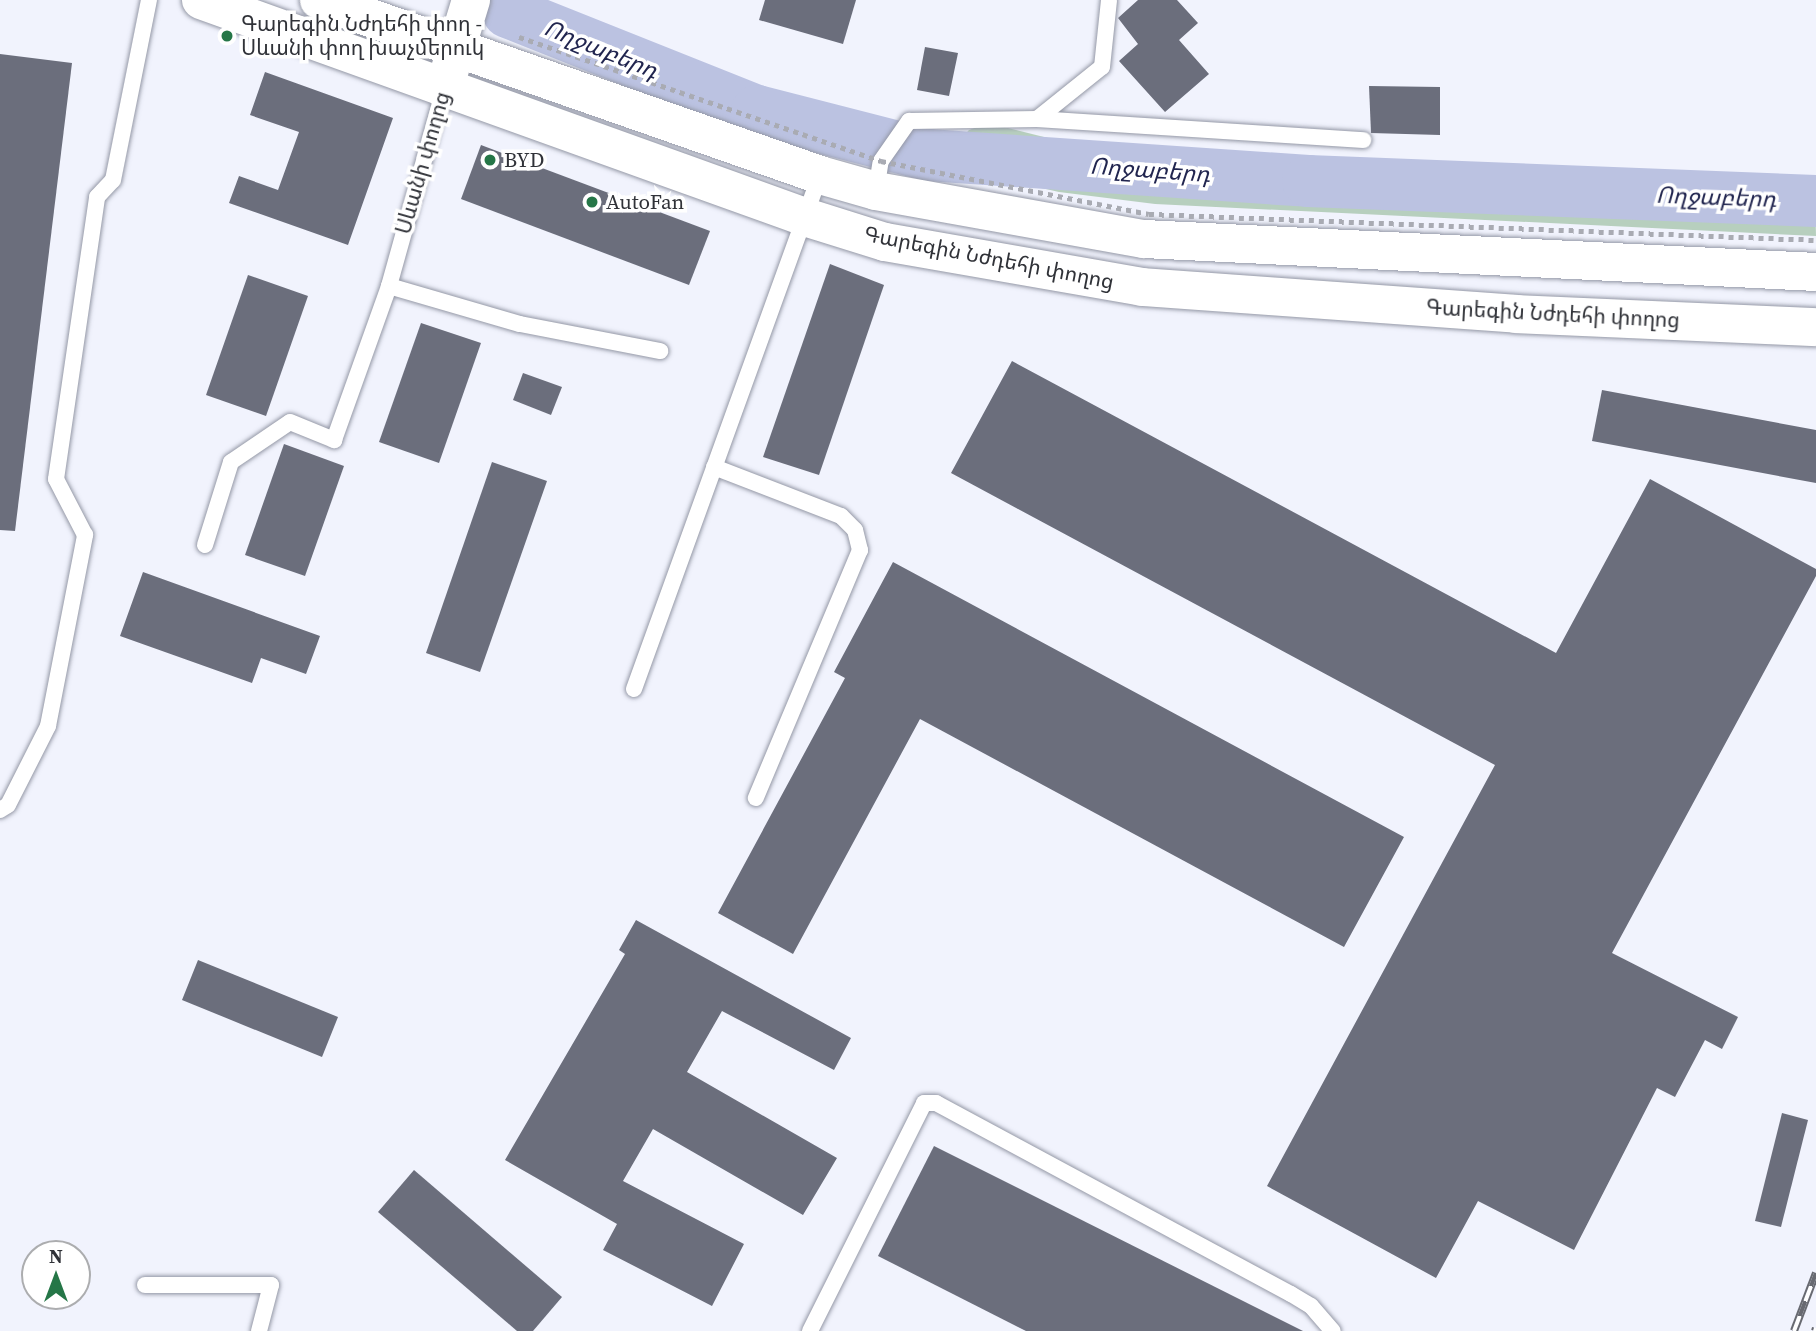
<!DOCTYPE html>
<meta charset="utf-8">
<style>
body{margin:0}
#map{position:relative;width:1816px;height:1331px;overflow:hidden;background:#f1f3fd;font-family:"Source Serif 4","Noto Sans Armenian",serif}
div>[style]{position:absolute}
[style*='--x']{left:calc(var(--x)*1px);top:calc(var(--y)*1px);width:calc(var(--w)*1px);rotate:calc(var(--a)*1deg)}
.green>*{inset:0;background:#b7cfbe}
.river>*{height:52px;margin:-26px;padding:0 26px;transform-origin:26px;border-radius:26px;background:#bbc2e1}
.building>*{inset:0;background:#6b6e7c}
.roads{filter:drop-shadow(0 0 2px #9498a6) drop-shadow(0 0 2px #9498a6)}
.lane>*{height:16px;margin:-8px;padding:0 8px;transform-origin:8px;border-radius:8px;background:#fff}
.secondary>*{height:38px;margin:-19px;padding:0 19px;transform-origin:19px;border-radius:19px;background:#fff}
.primary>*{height:38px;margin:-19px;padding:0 19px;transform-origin:19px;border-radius:19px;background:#fff}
.rail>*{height:8px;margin-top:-4px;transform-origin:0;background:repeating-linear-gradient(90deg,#fff 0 16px,#686a71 0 32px);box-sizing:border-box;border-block:2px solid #686a71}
.path-bridge>*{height:4.5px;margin-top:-2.25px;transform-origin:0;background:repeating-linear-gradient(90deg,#a9abb3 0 5px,transparent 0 10px)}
.dots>*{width:19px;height:19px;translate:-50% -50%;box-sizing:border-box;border:4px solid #fff;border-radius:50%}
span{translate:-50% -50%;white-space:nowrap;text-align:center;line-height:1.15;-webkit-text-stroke:7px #fff;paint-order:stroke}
.poi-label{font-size:21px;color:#303238}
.left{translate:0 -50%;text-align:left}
.street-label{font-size:21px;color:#303238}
.water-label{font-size:23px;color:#21254f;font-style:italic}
.north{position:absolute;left:21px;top:1240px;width:70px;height:70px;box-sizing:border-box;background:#fff;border:2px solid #acadaf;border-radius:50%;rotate:0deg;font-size:19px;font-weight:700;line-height:28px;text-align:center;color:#303238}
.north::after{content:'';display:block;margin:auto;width:24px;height:32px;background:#257647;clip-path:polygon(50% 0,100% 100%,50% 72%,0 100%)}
</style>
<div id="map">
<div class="green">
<i style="clip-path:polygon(988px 123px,1112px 154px,1167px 161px,1296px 160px,1349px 171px,1815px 194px,1816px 236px,1155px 204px,1059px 192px,945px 166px,953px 147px,969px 130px)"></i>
</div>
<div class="river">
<i style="--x:508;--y:12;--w:268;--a:21.7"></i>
<i style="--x:757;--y:111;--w:177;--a:14.4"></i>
<i style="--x:928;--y:155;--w:381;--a:3.9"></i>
<i style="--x:1308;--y:181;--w:508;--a:2.25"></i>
</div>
<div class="building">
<i style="clip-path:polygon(765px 0,856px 0,843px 44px,759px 20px)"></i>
<i style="clip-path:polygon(1138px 0,1177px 0,1198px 23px,1179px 40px,1209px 74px,1165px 112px,1119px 61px,1138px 44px,1118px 18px)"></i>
<i style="clip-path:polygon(925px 47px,958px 53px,949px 96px,917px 90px)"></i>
<i style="clip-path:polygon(0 54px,72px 63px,15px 531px,0 530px)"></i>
<i style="clip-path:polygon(265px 72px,393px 118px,348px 245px,229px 203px,239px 176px,278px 190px,299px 132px,250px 115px)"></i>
<i style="clip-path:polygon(1369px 86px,1440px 87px,1440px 135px,1371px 133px)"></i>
<i style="clip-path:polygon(481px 145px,710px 231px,689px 285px,461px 199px)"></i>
<i style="clip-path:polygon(830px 264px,884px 285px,819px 475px,763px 457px)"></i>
<i style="clip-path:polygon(248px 275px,308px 296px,266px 416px,206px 395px)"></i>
<i style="clip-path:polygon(421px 323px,481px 343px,439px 463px,379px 442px)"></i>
<i style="clip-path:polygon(1012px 361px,1556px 653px,1650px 479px,1816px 569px,1816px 576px,1612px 953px,1738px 1017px,1722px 1049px,1705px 1040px,1675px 1097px,1657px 1088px,1574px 1250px,1478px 1201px,1436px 1278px,1267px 1186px,1495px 765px,951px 473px)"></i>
<i style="clip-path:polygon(523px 373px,562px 387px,551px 415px,513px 400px)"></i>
<i style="clip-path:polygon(1602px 390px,1816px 430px,1816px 483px,1592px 441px)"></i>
<i style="clip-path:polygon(284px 444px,344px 466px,305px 576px,245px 555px)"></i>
<i style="clip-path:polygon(492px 462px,547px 481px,480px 672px,426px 653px)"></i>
<i style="clip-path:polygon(893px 562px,1404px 837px,1344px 947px,920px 719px,793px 954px,718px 913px,845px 678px,834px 672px)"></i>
<i style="clip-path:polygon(143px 572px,320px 636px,306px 674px,261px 658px,252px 683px,120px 636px)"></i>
<i style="clip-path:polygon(636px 920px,851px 1038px,834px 1070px,722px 1011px,687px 1072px,837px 1158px,803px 1215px,653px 1129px,623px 1181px,744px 1244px,712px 1306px,603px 1250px,617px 1224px,505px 1160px,625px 954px,619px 950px)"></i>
<i style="clip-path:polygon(198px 960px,338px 1017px,322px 1057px,182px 1000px)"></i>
<i style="clip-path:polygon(1782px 1113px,1808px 1120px,1781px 1227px,1755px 1221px)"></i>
<i style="clip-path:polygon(934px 1146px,1303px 1331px,1026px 1331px,878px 1256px)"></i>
<i style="clip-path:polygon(414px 1170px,562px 1297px,533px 1331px,517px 1331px,378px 1212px)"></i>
</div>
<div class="roads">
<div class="lane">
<i style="--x:1037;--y:119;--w:83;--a:-38.7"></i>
<i style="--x:1102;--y:67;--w:67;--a:-84"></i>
<i style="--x:876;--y:191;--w:30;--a:-81"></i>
<i style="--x:881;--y:161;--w:49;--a:-55"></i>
<i style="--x:909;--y:121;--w:128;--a:-0.9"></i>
<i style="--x:1037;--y:119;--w:327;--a:3.7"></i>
<i style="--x:389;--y:286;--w:136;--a:16.2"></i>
<i style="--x:520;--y:324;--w:143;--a:10.9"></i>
<i style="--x:714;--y:467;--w:136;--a:21.1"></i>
<i style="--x:841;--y:516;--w:20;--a:45"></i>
<i style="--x:855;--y:530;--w:21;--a:76"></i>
<i style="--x:860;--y:550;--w:269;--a:112.8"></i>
<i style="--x:205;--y:545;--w:87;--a:-72.6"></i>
<i style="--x:231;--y:462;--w:71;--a:-34.1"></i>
<i style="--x:290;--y:422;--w:48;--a:22.2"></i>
<i style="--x:334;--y:440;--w:164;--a:-70.3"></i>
<i style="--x:389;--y:286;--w:205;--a:-74.4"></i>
<i style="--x:634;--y:689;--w:547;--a:-70.11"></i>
<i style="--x:0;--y:810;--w:9;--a:-32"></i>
<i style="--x:8;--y:805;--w:89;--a:-63.1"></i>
<i style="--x:48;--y:726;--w:195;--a:-79"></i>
<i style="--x:85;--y:535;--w:63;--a:-117.4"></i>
<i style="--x:56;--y:479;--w:285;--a:-81.7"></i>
<i style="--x:97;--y:197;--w:23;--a:-47"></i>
<i style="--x:113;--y:180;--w:184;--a:-78.7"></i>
<i style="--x:145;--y:1285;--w:126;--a:0"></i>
<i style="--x:271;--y:1285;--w:48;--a:104.6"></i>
<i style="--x:810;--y:1331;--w:255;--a:-63.4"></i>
<i style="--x:924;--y:1103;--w:12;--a:0"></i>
<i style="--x:936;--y:1103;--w:403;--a:28.3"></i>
<i style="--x:1291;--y:1294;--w:23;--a:31"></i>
<i style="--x:1311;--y:1306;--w:33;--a:49"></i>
</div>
<div class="secondary">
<i style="--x:444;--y:89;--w:93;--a:-73.1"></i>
</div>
<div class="primary">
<i style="--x:201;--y:0;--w:642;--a:19.76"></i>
<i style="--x:805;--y:217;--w:84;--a:17.4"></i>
<i style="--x:885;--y:242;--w:261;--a:9.9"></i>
<i style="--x:1142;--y:287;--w:375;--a:4.1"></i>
<i style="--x:1516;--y:314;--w:300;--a:2.5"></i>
<i style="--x:319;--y:0;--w:531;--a:19.25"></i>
<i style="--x:820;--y:175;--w:58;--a:15.9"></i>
<i style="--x:876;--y:191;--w:272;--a:10.2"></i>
<i style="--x:1144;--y:239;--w:673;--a:2.81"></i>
</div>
</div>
<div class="rail">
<i style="--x:1794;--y:1331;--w:62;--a:-69.2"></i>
<i style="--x:1815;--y:1331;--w:3;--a:-72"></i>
</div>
<div class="path-bridge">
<i style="--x:519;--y:37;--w:383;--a:18.9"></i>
<i style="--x:881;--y:161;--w:273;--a:11.2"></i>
<i style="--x:1149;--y:214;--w:668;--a:2.23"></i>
</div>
<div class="dots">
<i style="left:227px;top:36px;background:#257647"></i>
<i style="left:490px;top:160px;background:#257647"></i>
<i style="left:592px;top:202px;background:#257647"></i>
</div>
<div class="poi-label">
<span class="left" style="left:241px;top:36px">Գարեգին Նժդեհի փող -<br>Սևանի փող խաչմերուկ</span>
<span class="left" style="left:504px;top:160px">BYD</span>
<span class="left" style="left:606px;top:202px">AutoFan</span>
</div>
<div class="street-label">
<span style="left:423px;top:163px;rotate:-74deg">Սևանի փողոց</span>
<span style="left:989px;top:258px;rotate:11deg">Գարեգին Նժդեհի փողոց</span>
<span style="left:1553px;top:314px;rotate:3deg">Գարեգին Նժդեհի փողոց</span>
</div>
<div class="water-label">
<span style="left:601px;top:49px;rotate:22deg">Ողջաբերդ</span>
<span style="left:1150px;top:170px;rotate:4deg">Ողջաբերդ</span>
<span style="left:1716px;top:197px;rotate:2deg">Ողջաբերդ</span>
</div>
<div class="north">N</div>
</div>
